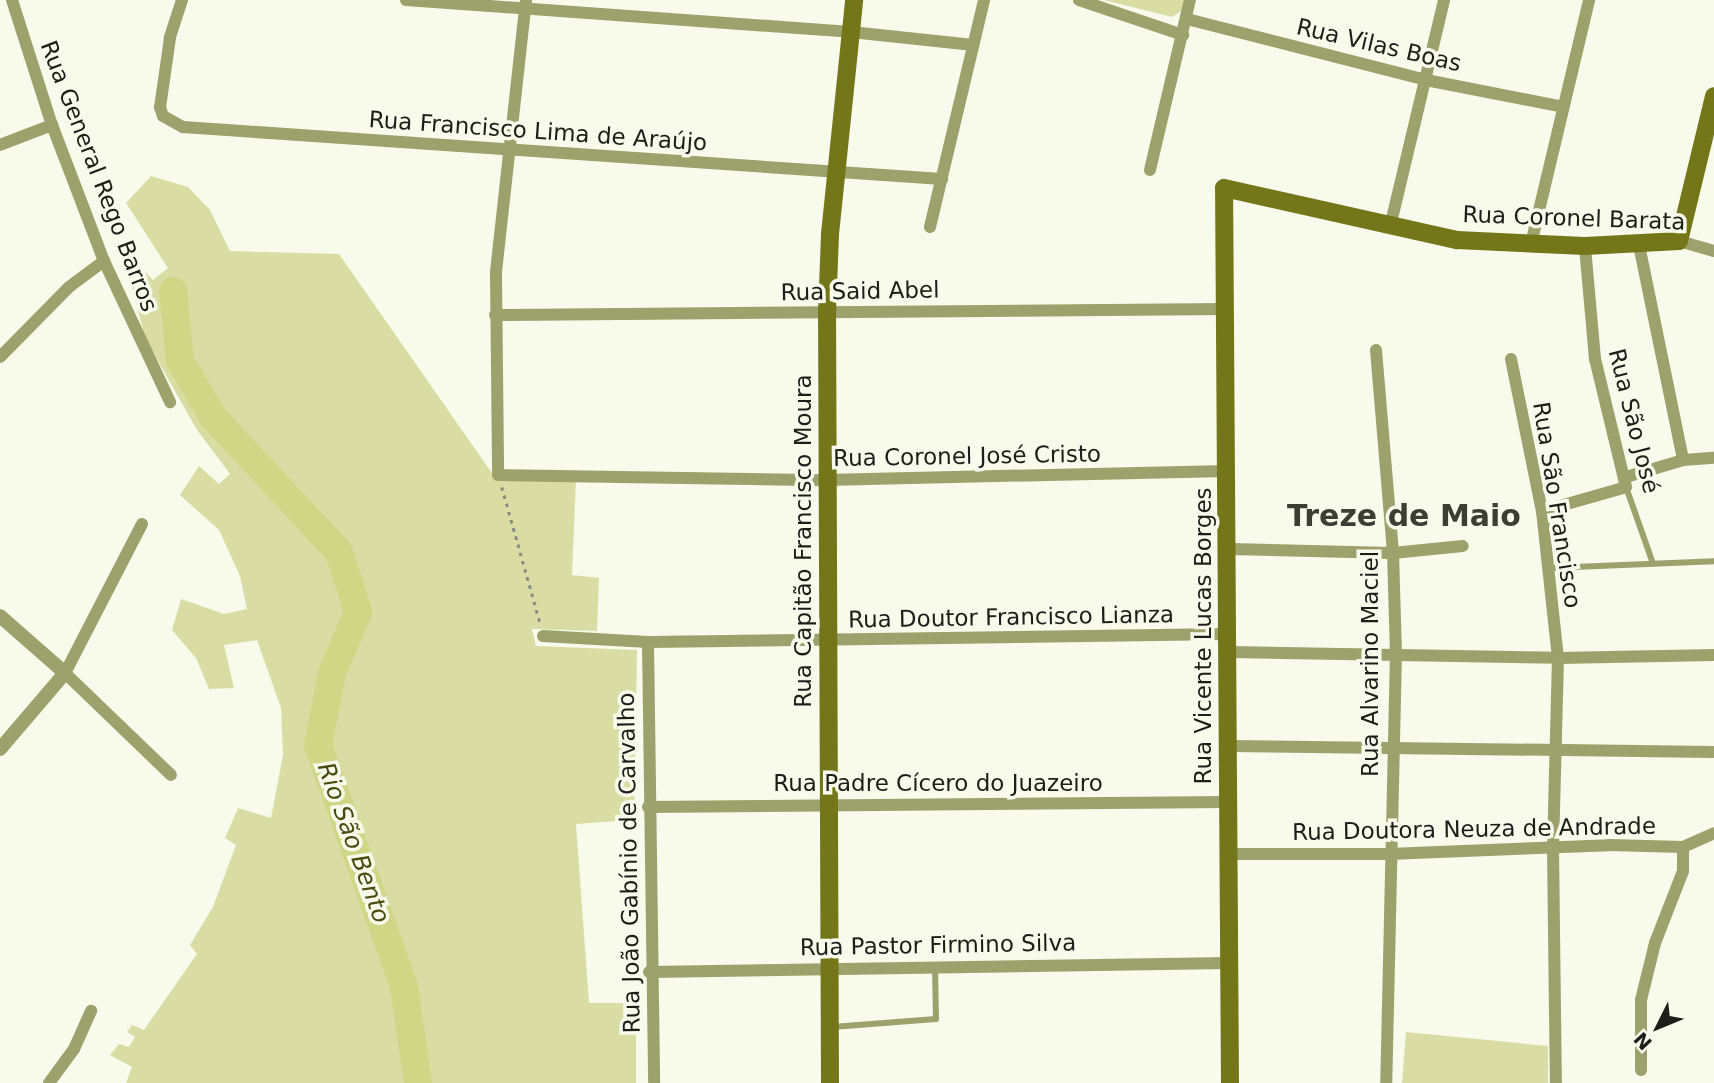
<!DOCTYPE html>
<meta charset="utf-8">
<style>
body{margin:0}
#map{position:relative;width:1714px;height:1083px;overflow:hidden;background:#f8faec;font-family:"DejaVu Sans",sans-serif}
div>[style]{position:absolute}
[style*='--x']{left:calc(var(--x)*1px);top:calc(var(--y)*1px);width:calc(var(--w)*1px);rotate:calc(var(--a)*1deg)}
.green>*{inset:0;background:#d9dda3}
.river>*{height:28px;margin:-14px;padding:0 14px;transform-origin:14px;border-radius:14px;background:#d0d685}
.path>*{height:2.5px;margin-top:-1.25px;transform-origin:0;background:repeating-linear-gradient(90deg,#8b8c83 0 3.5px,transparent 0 8.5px)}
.service>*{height:6px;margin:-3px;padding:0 3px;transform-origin:3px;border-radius:3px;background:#9da16b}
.minor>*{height:12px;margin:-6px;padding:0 6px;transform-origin:6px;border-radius:6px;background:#9da16b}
.tertiary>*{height:14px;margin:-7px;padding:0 7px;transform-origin:7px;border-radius:7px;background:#9da16b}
.secondary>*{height:18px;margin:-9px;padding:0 9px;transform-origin:9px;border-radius:9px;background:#737619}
span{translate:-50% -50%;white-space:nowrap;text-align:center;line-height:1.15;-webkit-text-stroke:7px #f8faec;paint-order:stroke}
.street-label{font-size:23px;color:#1d1d19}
.water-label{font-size:24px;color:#494b0e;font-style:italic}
.district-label{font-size:30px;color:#3c3d33;font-weight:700}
.north{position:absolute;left:1623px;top:992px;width:70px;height:70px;-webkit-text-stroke:5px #f8faec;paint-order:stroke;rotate:227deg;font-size:19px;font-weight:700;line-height:28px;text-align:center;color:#1d1d19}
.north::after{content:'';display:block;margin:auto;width:24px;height:32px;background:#1d1d19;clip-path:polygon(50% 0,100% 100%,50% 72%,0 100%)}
</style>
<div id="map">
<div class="green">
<i style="clip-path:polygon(1104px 0,1184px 0,1181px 11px,1172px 17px)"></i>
<i style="clip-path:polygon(151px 176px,188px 187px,210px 210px,230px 251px,339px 254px,494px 476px,576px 479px,572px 575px,599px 578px,597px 631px,532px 629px,536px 646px,637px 650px,634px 820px,576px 824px,589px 1003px,636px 1003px,636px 1083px,126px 1083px,132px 1067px,110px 1055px,119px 1044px,129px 1047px,135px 1037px,127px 1032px,132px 1025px,144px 1030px,197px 954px,190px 945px,213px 907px,236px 845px,225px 838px,238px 808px,271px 818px,283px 755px,281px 708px,257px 640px,224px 645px,234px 688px,209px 689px,196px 658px,172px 630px,181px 599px,224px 614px,247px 609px,240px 576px,219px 530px,180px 495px,199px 466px,219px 484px,230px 474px,197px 430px,145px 338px,128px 272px,137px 264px,153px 280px,168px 268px,126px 203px)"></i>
<i style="clip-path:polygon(1406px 1032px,1548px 1046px,1548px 1083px,1402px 1083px)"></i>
</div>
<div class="river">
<i style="--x:173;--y:291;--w:70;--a:84.3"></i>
<i style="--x:180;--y:361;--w:66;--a:59.2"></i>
<i style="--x:214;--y:418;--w:183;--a:47"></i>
<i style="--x:339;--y:552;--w:63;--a:72.4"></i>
<i style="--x:358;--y:612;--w:66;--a:113.1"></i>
<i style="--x:332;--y:673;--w:73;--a:101"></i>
<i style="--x:318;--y:745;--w:256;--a:70.4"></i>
<i style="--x:404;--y:986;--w:98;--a:81.8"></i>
</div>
<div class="path">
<i style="--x:502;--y:487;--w:140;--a:74.3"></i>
</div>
<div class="service">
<i style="--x:1626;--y:487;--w:78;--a:70.6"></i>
<i style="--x:1550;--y:568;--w:164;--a:-2.4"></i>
<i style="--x:832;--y:1027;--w:104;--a:-4.4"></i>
<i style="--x:936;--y:1019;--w:51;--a:-91.1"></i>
</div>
<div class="minor">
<i style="--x:12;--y:0;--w:131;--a:72.3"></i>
<i style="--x:52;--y:125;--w:146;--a:69.1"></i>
<i style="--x:104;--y:261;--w:156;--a:64.9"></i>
<i style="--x:182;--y:0;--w:40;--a:108"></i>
<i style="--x:170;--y:38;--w:70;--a:98.2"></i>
<i style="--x:160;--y:107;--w:9;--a:72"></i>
<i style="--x:163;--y:116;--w:23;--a:29"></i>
<i style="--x:183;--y:127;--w:761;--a:3.92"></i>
<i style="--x:406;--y:0;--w:446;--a:4.1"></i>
<i style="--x:851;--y:32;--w:123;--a:6.1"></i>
<i style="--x:526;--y:0;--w:275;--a:96.3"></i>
<i style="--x:496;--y:273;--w:202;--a:89.4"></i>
<i style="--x:498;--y:475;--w:327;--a:0.9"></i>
<i style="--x:825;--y:480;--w:402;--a:-1.3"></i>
<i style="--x:1079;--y:0;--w:110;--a:18.6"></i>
<i style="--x:1187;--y:19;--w:247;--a:14.3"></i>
<i style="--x:1426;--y:80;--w:140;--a:11.1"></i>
<i style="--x:0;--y:145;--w:56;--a:-21"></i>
<i style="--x:1150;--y:170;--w:175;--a:-76.8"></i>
<i style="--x:930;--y:227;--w:233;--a:-76.6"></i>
<i style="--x:1390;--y:227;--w:233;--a:-76.6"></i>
<i style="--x:1679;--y:241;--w:36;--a:16"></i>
<i style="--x:1531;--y:244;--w:251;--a:-76.6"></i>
<i style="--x:1639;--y:245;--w:219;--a:78.4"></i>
<i style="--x:495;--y:315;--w:730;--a:-0.47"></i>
<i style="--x:1376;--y:350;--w:204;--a:85.2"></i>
<i style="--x:1393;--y:553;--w:100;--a:88.3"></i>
<i style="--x:1396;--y:653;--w:430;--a:91.3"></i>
<i style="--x:0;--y:357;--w:98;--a:-45.4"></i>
<i style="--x:69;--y:287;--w:44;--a:-36.6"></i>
<i style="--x:1511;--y:359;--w:155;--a:78.5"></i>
<i style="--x:1542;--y:511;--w:148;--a:83.8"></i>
<i style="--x:1558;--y:658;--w:190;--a:91.5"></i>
<i style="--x:1553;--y:848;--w:235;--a:89.3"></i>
<i style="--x:1626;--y:477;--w:59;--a:-16.6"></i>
<i style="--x:1683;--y:460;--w:31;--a:-4"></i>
<i style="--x:1542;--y:511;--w:87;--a:-15.9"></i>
<i style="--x:1626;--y:487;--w:132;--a:-103.6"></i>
<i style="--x:1595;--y:359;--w:113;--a:-95.1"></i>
<i style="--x:142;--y:524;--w:168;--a:117.3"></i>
<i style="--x:65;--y:673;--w:147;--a:43.9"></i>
<i style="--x:1230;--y:549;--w:163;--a:1.4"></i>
<i style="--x:1393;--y:553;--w:70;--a:-5.7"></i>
<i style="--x:543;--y:636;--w:105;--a:3.3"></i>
<i style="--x:648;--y:642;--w:580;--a:-0.79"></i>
<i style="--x:648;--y:642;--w:441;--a:89.2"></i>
<i style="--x:1229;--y:652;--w:329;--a:1"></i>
<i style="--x:1558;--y:658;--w:156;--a:-1.1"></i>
<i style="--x:1228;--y:746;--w:486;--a:0.7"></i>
<i style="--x:648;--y:807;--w:580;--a:-0.49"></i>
<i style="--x:1230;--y:854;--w:159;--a:0"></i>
<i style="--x:1389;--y:854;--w:220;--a:-2.3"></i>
<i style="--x:1609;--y:845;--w:74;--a:1.5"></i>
<i style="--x:1683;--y:847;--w:34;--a:-24"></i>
<i style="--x:649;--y:972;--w:579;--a:-0.89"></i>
<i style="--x:1641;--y:1070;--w:70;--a:-90"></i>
<i style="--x:1641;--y:1000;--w:59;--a:-76.2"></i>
<i style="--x:1655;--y:943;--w:77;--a:-68.7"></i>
<i style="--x:1683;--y:871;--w:24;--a:-90"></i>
<i style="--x:49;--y:1083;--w:42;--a:-53.7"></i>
<i style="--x:74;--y:1049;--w:42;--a:-65.9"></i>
</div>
<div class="tertiary">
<i style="--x:0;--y:616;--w:86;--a:41.2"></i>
<i style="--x:65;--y:673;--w:100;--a:130.5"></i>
</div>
<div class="secondary">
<i style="--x:830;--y:1083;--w:770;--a:-90.22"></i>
<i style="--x:827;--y:313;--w:79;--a:-87.8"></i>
<i style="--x:830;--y:234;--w:235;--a:-84.1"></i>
<i style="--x:1230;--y:1083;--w:895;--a:-90.38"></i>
<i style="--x:1224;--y:188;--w:239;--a:12.6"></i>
<i style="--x:1457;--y:240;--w:128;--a:2.7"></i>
<i style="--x:1585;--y:246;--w:94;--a:-3"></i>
<i style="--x:1679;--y:241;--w:149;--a:-76.4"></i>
</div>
<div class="street-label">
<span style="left:1379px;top:45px;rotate:13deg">Rua Vilas Boas</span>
<span style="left:538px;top:131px;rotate:4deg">Rua Francisco Lima de Araújo</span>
<span style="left:99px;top:176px;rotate:69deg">Rua General Rego Barros</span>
<span style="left:1574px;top:218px;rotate:2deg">Rua Coronel Barata</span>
<span style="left:860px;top:291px;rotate:-1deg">Rua Said Abel</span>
<span style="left:1634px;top:421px;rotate:76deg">Rua São José</span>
<span style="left:967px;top:456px;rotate:-1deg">Rua Coronel José Cristo</span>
<span style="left:1557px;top:505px;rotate:81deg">Rua São Francisco</span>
<span style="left:803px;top:541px;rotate:-90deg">Rua Capitão Francisco Moura</span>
<span style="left:1011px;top:617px;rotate:-1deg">Rua Doutor Francisco Lianza</span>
<span style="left:1203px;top:636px;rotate:-90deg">Rua Vicente Lucas Borges</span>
<span style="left:1370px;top:664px;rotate:-90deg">Rua Alvarino Maciel</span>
<span style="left:938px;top:783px">Rua Padre Cícero do Juazeiro</span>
<span style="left:1474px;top:829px;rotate:-1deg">Rua Doutora Neuza de Andrade</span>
<span style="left:629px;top:863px;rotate:-91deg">Rua João Gabínio de Carvalho</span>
<span style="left:938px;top:945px;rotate:-1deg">Rua Pastor Firmino Silva</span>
</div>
<div class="water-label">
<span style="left:353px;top:843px;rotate:70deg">Rio São Bento</span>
</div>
<div class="district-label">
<span style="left:1404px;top:516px">Treze de Maio</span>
</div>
<div class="north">N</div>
</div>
